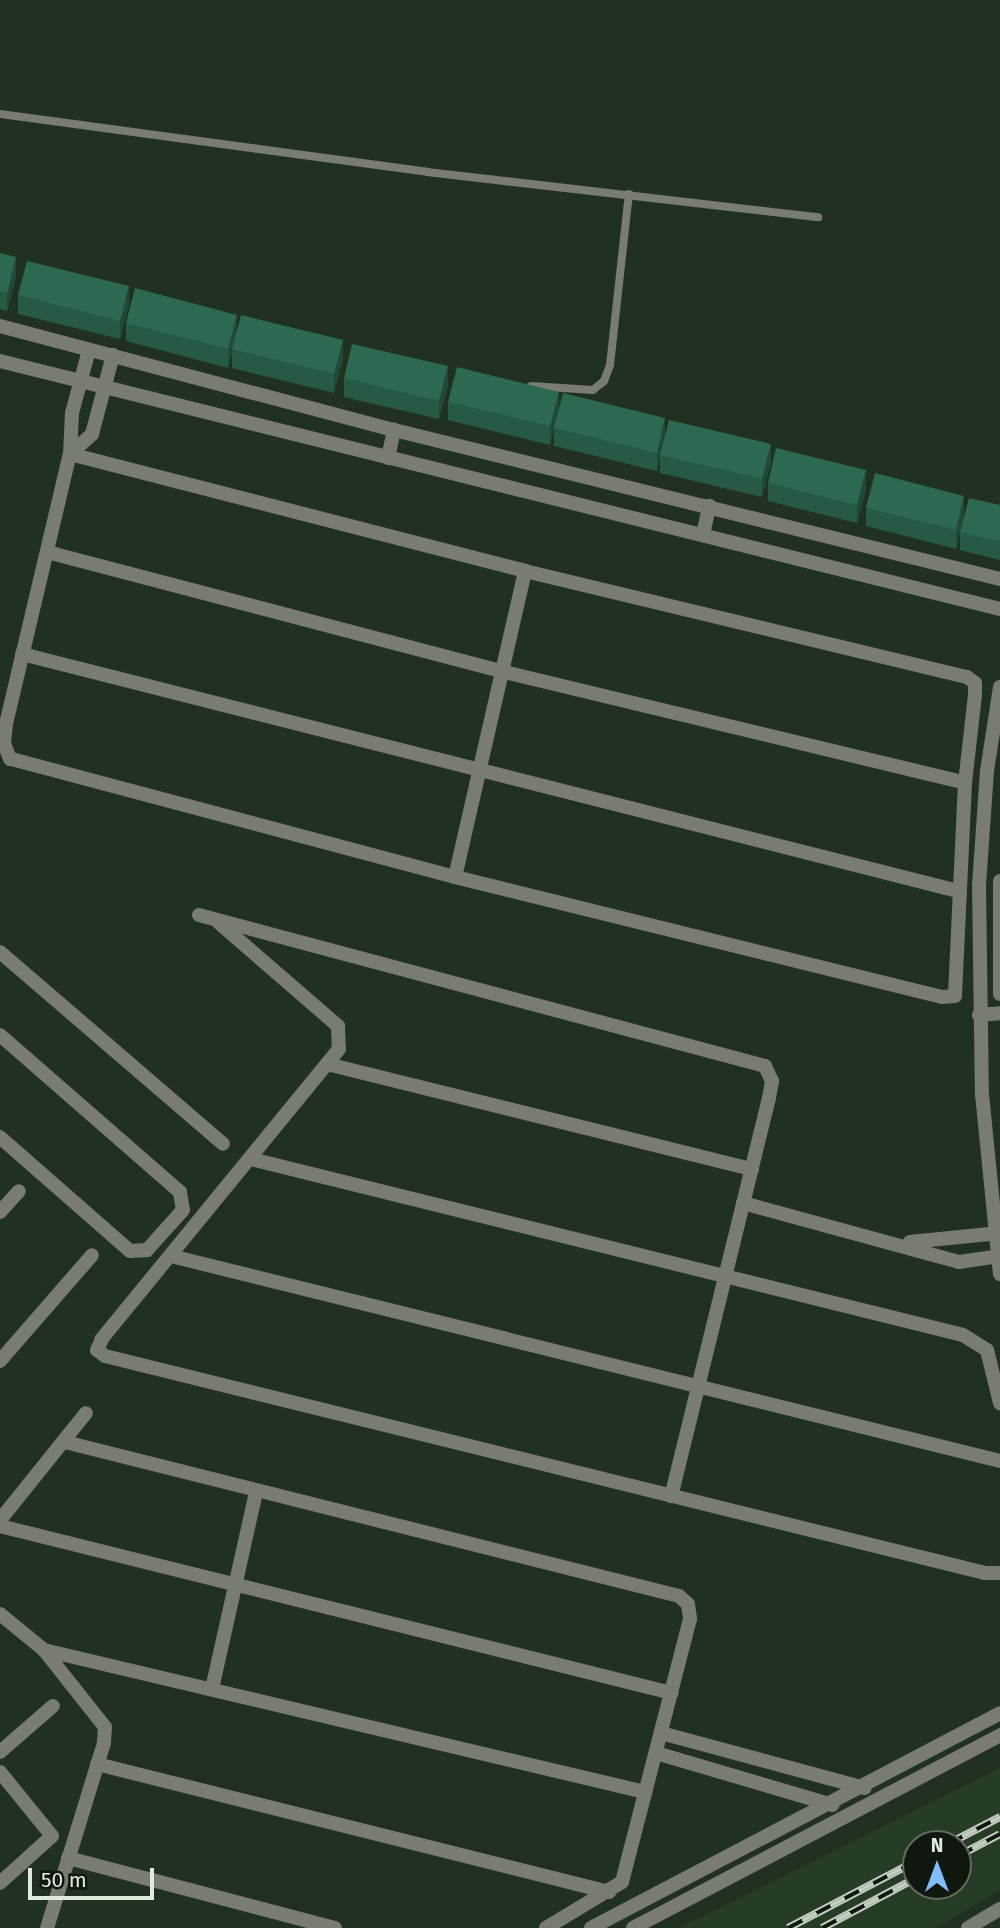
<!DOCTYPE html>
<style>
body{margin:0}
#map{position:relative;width:1000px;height:1928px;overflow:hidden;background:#21311f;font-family:"Fira Sans",sans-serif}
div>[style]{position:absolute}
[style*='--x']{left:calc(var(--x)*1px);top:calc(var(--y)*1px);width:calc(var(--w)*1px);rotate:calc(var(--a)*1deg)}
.built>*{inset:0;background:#273c25}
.service>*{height:8px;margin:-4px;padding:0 4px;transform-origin:4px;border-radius:4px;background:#797c71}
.minor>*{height:14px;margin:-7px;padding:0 7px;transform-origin:7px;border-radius:7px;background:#797c71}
.rail>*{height:8px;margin-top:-4px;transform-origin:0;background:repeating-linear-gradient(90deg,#10170f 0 16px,#c3cec2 0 32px);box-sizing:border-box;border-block:2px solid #c3cec2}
.wall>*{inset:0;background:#265a45}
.shaded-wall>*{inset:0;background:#1f4a38}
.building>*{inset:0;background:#2c6950}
span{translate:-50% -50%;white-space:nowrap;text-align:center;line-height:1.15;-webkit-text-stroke:6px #10170f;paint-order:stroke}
.north{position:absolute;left:902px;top:1830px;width:70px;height:70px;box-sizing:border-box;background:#10170f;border:2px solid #636b62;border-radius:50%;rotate:0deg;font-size:19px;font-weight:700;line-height:28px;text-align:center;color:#e0eadf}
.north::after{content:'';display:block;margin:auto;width:24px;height:32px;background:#83bcfb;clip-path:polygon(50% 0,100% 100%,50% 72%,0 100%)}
.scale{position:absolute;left:28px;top:1868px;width:126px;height:32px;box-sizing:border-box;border:4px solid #e0eadf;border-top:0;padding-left:9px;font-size:21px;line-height:24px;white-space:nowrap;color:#e0eadf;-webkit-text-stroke:5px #10170f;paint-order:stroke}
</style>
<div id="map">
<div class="built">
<i style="clip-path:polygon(evenodd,1000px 1768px,1000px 1890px,936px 1928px,679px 1928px,1000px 1768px,916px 1844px,958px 1844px,958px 1886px,916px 1886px,916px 1844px)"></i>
</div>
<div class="service">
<i style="--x:0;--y:114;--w:431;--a:7.7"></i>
<i style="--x:427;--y:172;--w:394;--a:6.6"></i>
<i style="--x:531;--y:386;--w:62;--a:3.7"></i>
<i style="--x:593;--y:390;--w:14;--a:-39"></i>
<i style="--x:604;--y:381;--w:17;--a:-69"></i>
<i style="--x:610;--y:365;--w:172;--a:-83.7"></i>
</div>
<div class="minor">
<i style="--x:0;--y:326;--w:407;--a:14.8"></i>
<i style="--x:394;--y:430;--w:624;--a:13.81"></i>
<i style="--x:0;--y:361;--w:1030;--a:13.93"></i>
<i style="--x:70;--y:454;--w:470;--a:14.4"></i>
<i style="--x:525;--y:571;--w:455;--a:13.5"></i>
<i style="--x:967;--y:677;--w:10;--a:37"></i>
<i style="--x:975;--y:683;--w:12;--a:90"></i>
<i style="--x:975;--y:695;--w:89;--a:96.5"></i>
<i style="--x:965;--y:783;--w:213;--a:92.7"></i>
<i style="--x:955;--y:996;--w:13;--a:176"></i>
<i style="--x:942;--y:997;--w:502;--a:-166.16"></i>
<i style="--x:455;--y:877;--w:460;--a:-165.1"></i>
<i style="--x:10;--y:759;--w:17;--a:-111"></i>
<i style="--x:4;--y:743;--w:19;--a:-84"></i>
<i style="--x:6;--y:724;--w:277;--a:-76.7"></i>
<i style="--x:70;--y:454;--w:41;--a:-87.2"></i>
<i style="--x:72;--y:413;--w:65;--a:-74.9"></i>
<i style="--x:70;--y:454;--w:30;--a:-42"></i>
<i style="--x:92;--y:434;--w:82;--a:-75.1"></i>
<i style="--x:388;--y:458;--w:29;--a:-78"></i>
<i style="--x:703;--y:535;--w:30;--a:-78"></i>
<i style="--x:47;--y:552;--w:468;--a:14.7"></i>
<i style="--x:500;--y:671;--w:478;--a:13.5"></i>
<i style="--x:22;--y:654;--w:966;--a:14.21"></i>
<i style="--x:1000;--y:687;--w:85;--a:98.8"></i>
<i style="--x:987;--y:771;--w:114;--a:94"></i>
<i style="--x:979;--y:885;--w:209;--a:89.2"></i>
<i style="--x:982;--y:1094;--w:181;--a:84.3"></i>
<i style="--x:455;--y:877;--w:314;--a:-77.1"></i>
<i style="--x:1000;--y:881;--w:113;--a:90"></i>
<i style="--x:199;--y:915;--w:586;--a:14.94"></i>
<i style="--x:765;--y:1066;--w:17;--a:65"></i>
<i style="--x:772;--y:1081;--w:17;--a:100"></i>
<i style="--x:769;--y:1098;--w:410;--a:103.8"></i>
<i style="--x:218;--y:922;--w:159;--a:40.9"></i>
<i style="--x:338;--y:1026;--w:23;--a:88"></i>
<i style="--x:339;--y:1049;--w:375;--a:129.3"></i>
<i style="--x:102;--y:1339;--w:12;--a:114"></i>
<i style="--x:97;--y:1350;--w:10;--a:37"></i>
<i style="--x:105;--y:1356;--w:906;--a:13.85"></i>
<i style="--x:985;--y:1573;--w:15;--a:0"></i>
<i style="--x:0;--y:952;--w:294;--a:40.7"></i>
<i style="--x:979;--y:1015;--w:21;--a:-5"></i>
<i style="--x:0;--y:1035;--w:239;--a:41.1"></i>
<i style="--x:180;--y:1192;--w:18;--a:81"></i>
<i style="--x:183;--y:1210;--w:54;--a:132"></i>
<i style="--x:147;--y:1250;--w:17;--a:177"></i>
<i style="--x:130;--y:1251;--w:173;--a:-138.8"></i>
<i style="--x:327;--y:1064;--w:438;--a:13.9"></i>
<i style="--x:251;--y:1159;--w:733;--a:13.88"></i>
<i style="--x:963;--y:1335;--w:28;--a:32"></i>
<i style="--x:987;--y:1350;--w:55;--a:76.2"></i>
<i style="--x:743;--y:1203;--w:224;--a:15.3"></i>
<i style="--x:959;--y:1262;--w:41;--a:-8.3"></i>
<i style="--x:0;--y:1212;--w:28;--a:-48"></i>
<i style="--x:910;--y:1242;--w:90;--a:-5.7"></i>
<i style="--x:171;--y:1256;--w:854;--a:13.89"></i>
<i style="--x:0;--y:1361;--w:140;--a:-49"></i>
<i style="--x:65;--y:1442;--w:633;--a:14.08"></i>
<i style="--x:679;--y:1596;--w:12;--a:42"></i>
<i style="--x:688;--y:1604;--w:15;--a:82"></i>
<i style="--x:690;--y:1619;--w:272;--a:104.5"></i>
<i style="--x:622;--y:1882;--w:89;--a:148.8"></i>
<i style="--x:0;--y:1520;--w:137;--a:-51.2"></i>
<i style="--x:0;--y:1526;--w:692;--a:13.96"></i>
<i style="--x:0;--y:1614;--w:57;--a:39.3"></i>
<i style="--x:44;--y:1650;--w:98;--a:51.6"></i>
<i style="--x:105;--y:1727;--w:16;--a:94"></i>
<i style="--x:104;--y:1743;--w:194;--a:107.1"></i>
<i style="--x:44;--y:1650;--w:618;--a:13.29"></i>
<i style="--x:212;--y:1689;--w:202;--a:-77.4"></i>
<i style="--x:661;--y:1733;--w:211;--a:15.1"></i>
<i style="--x:0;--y:1752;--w:70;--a:-41"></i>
<i style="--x:656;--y:1753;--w:184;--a:16.4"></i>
<i style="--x:97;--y:1764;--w:528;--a:14.04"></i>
<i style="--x:0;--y:1772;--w:82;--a:50.9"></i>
<i style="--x:52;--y:1836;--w:70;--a:137.9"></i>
<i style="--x:68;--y:1858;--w:276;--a:14.7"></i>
<i style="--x:591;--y:1928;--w:462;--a:-27.7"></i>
<i style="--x:633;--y:1928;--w:415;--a:-27.7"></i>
<i style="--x:968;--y:1928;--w:37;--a:-31"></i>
</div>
<div class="rail">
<i style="--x:948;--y:1844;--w:59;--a:-27.4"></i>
<i style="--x:958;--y:1856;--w:47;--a:-27.6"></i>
<i style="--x:788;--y:1928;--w:144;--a:-27.6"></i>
<i style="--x:822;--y:1928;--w:106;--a:-28"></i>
</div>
<div class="wall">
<i style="clip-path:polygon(0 253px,16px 276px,7px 311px,0 309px)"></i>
<i style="clip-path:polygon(18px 295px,129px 304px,120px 339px,18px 314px)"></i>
<i style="clip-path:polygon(126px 323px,237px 329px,343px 358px,334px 393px,232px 368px,232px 352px,228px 368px,126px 341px)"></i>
<i style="clip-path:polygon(344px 378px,448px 385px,439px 419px,344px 397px)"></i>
<i style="clip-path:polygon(448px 402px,559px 410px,665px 433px,771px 463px,762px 497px,660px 473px,660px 457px,657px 471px,554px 446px,554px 428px,550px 445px,448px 420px)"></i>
<i style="clip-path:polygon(768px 483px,866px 489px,857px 523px,768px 501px)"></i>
<i style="clip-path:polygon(1000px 505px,1000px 560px,960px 550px,960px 532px)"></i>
<i style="clip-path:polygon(866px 508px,964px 514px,956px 549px,866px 526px)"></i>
</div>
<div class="shaded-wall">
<i style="clip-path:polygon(16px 257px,16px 276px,7px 311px,7px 293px)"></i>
<i style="clip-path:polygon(129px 286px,129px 304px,120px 339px,120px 321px)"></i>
<i style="clip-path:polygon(237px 315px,237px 333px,228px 368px,228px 349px)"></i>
<i style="clip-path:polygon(343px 340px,343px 358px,334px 393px,334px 374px)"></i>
<i style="clip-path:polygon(448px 366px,448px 385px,439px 419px,439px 401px)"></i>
<i style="clip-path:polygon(559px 392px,559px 410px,550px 445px,550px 426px)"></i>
<i style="clip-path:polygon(665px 418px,665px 436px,657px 471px,657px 453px)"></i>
<i style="clip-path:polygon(771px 444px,771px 463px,762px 497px,762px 479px)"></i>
<i style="clip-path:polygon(866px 470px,866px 489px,857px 523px,857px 505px)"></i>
<i style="clip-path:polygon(964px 496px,964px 514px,956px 549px,956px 530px)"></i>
</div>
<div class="building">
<i style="clip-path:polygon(0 253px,16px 257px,7px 293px,0 291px)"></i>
<i style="clip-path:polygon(27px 261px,129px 286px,120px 321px,18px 295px)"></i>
<i style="clip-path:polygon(135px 288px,237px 315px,228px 349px,126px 323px)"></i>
<i style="clip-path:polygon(241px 315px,343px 340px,334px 374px,232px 349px)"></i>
<i style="clip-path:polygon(352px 344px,448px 366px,439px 401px,344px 378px)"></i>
<i style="clip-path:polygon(457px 367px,559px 392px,550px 426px,448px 402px)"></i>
<i style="clip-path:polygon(563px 393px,665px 418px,657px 453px,554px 428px)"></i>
<i style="clip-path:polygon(669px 420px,771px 444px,762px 479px,660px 455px)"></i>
<i style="clip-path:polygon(776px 448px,866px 470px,857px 505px,768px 483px)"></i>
<i style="clip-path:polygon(875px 473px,964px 496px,956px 530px,866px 508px)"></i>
<i style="clip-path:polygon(969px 498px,1000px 505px,1000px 542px,960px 532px)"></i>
</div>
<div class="north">N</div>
<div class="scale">50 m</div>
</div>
